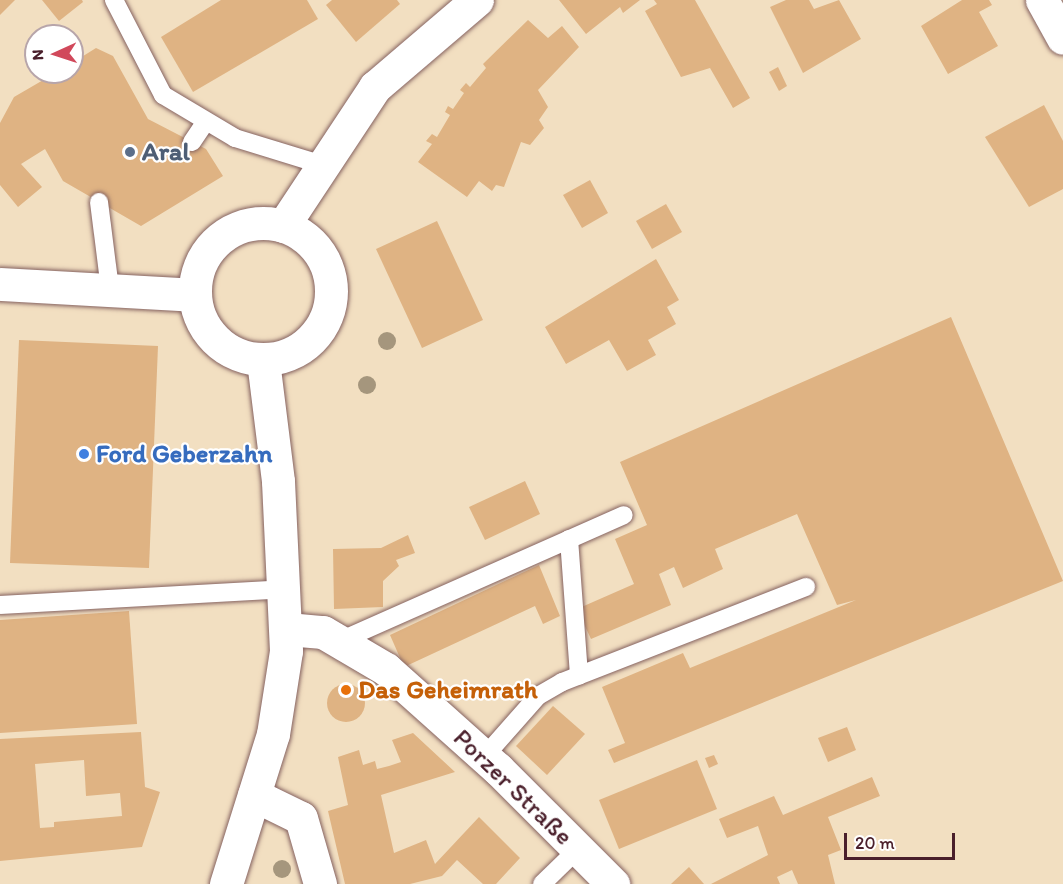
<!DOCTYPE html>
<meta charset="utf-8">
<style>
body{margin:0}
#map{position:relative;width:1063px;height:884px;overflow:hidden;background:#f2dfc1;font-family:Itim,sans-serif}
div>[style]{position:absolute}
[style*='--x']{left:calc(var(--x)*1px);top:calc(var(--y)*1px);width:calc(var(--w)*1px);rotate:calc(var(--a)*1deg)}
.building>*{inset:0;background:#dfb383}
.round{border-radius:50%}
.roads{filter:drop-shadow(0 0 2px #856260) drop-shadow(0 0 2px #856260)}
.lane>*{height:18px;margin:-9px;padding:0 9px;transform-origin:9px;border-radius:9px;background:#fff}
.street>*{height:33px;margin:-16.5px;padding:0 16.5px;transform-origin:16.5px;border-radius:16.5px;background:#fff}
.secondary>*{height:33px;margin:-16.5px;padding:0 16.5px;transform-origin:16.5px;border-radius:16.5px;background:#fff}
.secondary>.ring{margin:-16.5px;padding:0;box-sizing:content-box;background:none;border:33px solid #fff;border-radius:50%}
.trees>*{width:18px;height:18px;margin:-9px;border-radius:50%;background:#a5967d}
.dots>*{width:16px;height:16px;translate:-50% -50%;box-sizing:border-box;border:3px solid #fff;border-radius:50%}
span{translate:-50% -50%;white-space:nowrap;text-align:center;line-height:1.15;-webkit-text-stroke:4.5px #fff;paint-order:stroke}
.service-label{font-size:26px;color:#4e5e75;font-weight:700}
.left{translate:0 -50%;text-align:left}
.shop-label{font-size:26px;color:#366cbe;font-weight:700}
.food-label{font-size:26px;color:#c56008;font-weight:700}
.street-label{font-size:26px;color:#4a1f2b}
.north{position:absolute;left:24px;top:24px;width:60px;height:60px;box-sizing:border-box;background:#fff;border:2px solid #b7a5aa;border-radius:50%;rotate:267deg;font-size:16px;font-weight:700;line-height:24px;text-align:center;color:#4a1f2b}
.north::after{content:'';display:block;margin:auto;width:21px;height:27px;background:#d1495b;clip-path:polygon(50% 0,100% 100%,50% 72%,0 100%)}
.scale{position:absolute;left:844px;top:833px;width:111px;height:27px;box-sizing:border-box;border:3px solid #4a1f2b;border-top:0;padding-left:8px;font-size:18px;line-height:21px;white-space:nowrap;color:#4a1f2b;-webkit-text-stroke:4px #fff;paint-order:stroke}
</style>
<div id="map">
<div class="building">
<i style="clip-path:polygon(0 0,15px 0,0 15px)"></i>
<i style="clip-path:polygon(42px 0,82px 0,83px 2px,59px 21px)"></i>
<i style="clip-path:polygon(221px 0,307px 0,318px 19px,193px 92px,161px 37px)"></i>
<i style="clip-path:polygon(332px 0,397px 0,400px 4px,356px 42px,326px 5px)"></i>
<i style="clip-path:polygon(559px 0,640px 0,623px 13px,620px 7px,586px 34px)"></i>
<i style="clip-path:polygon(654px 0,695px 0,750px 98px,733px 108px,710px 68px,681px 77px,645px 11px,657px 4px)"></i>
<i style="clip-path:polygon(786px 0,809px 0,814px 9px,839px 0,861px 39px,803px 73px,770px 7px)"></i>
<i style="clip-path:polygon(962px 0,989px 0,992px 5px,979px 12px,998px 46px,948px 74px,921px 26px)"></i>
<i style="clip-path:polygon(528px 20px,548px 38px,562px 26px,579px 47px,538px 90px,548px 107px,539px 120px,544px 128px,530px 145px,521px 142px,504px 187px,496px 185px,492px 191px,479px 181px,467px 197px,418px 162px,432px 144px,426px 141px,432px 134px,437px 137px,450px 115px,445px 112px,448px 106px,453px 109px,464px 93px,460px 90px,466px 83px,470px 87px,486px 68px,483px 64px)"></i>
<i style="clip-path:polygon(96px 48px,113px 56px,148px 119px,206px 149px,223px 176px,141px 226px,63px 181px,45px 149px,21px 164px,42px 187px,18px 207px,0 185px,0 123px,14px 97px,57px 72px,72px 72px,72px 63px)"></i>
<i style="clip-path:polygon(778px 67px,787px 86px,779px 91px,769px 72px)"></i>
<i style="clip-path:polygon(1044px 105px,1063px 141px,1063px 189px,1029px 207px,985px 137px)"></i>
<i style="clip-path:polygon(590px 180px,608px 213px,582px 228px,563px 195px)"></i>
<i style="clip-path:polygon(666px 204px,682px 232px,652px 249px,636px 221px)"></i>
<i style="clip-path:polygon(437px 221px,483px 320px,422px 348px,376px 249px)"></i>
<i style="clip-path:polygon(656px 259px,679px 300px,667px 307px,676px 324px,648px 340px,656px 355px,627px 371px,609px 340px,566px 364px,545px 327px)"></i>
<i style="clip-path:polygon(951px 317px,1063px 581px,614px 763px,608px 750px,625px 743px,602px 687px,683px 653px,690px 668px,856px 600px,837px 605px,797px 514px,715px 549px,723px 569px,683px 588px,674px 567px,659px 574px,671px 605px,591px 639px,577px 609px,634px 584px,615px 539px,647px 525px,620px 462px)"></i>
<i style="clip-path:polygon(19px 340px,158px 346px,149px 568px,10px 563px)"></i>
<i style="clip-path:polygon(525px 481px,540px 514px,485px 540px,469px 507px)"></i>
<i style="clip-path:polygon(408px 535px,415px 553px,396px 560px,399px 566px,383px 581px,383px 607px,334px 609px,333px 549px,381px 548px)"></i>
<i style="clip-path:polygon(539px 565px,560px 616px,543px 624px,535px 606px,404px 667px,390px 635px)"></i>
<i style="clip-path:polygon(129px 611px,137px 724px,0 733px,0 620px)"></i>
<i class="round" style="left:327px;top:684px;width:38px;height:38px"></i>
<i style="clip-path:polygon(553px 706px,585px 734px,547px 775px,516px 746px)"></i>
<i style="clip-path:polygon(847px 727px,856px 750px,828px 762px,818px 738px)"></i>
<i style="clip-path:polygon(evenodd,141px 732px,145px 787px,160px 792px,142px 847px,0 861px,0 739px,141px 732px,84px 760px,86px 796px,120px 793px,122px 816px,54px 822px,54px 827px,40px 828px,35px 764px,84px 760px)"></i>
<i style="clip-path:polygon(413px 733px,455px 772px,381px 795px,394px 853px,426px 840px,435px 864px,479px 817px,520px 858px,496px 884px,483px 884px,457px 860px,442px 876px,410px 884px,345px 884px,328px 811px,348px 805px,338px 757px,359px 750px,363px 765px,375px 761px,377px 769px,389px 766px,401px 762px,392px 740px)"></i>
<i style="clip-path:polygon(714px 755px,718px 764px,709px 768px,705px 758px)"></i>
<i style="clip-path:polygon(697px 760px,717px 809px,619px 849px,599px 800px)"></i>
<i style="clip-path:polygon(872px 777px,880px 796px,828px 817px,841px 850px,828px 855px,835px 884px,798px 884px,792px 870px,777px 877px,780px 884px,711px 884px,768px 855px,758px 826px,727px 838px,719px 819px,774px 796px,783px 815px)"></i>
<i style="clip-path:polygon(689px 867px,704px 884px,671px 884px)"></i>
</div>
<div class="roads">
<div class="lane">
<i style="--x:114;--y:0;--w:107;--a:62.7"></i>
<i style="--x:163;--y:95;--w:84;--a:30.8"></i>
<i style="--x:235;--y:138;--w:89;--a:17"></i>
<i style="--x:192;--y:142;--w:25;--a:-56"></i>
<i style="--x:99;--y:202;--w:88;--a:82.8"></i>
<i style="--x:569;--y:539;--w:137;--a:85.8"></i>
<i style="--x:0;--y:605;--w:284;--a:-3.2"></i>
<i style="--x:342;--y:640;--w:308;--a:-23.9"></i>
<i style="--x:484;--y:757;--w:81;--a:-48.5"></i>
<i style="--x:538;--y:696;--w:28;--a:-30"></i>
<i style="--x:562;--y:682;--w:262;--a:-21.3"></i>
<i style="--x:542;--y:884;--w:50;--a:-44.2"></i>
</div>
<div class="street">
<i style="--x:1042;--y:0;--w:43;--a:61.1"></i>
<i style="--x:287;--y:629;--w:36;--a:5"></i>
<i style="--x:323;--y:632;--w:73;--a:30.4"></i>
<i style="--x:386;--y:669;--w:150;--a:41.8"></i>
<i style="--x:498;--y:769;--w:163;--a:45"></i>
<i style="--x:254;--y:795;--w:52;--a:26.1"></i>
<i style="--x:301;--y:818;--w:69;--a:73.9"></i>
</div>
<div class="secondary">
<i class="ring" style="left:195px;top:223px;width:103px;height:103px"></i>
<i style="--x:283;--y:226;--w:167;--a:-56.5"></i>
<i style="--x:375;--y:87;--w:134;--a:-40.5"></i>
<i style="--x:0;--y:284;--w:194;--a:3.2"></i>
<i style="--x:226;--y:884;--w:157;--a:-72.6"></i>
<i style="--x:273;--y:734;--w:84;--a:-81.1"></i>
<i style="--x:286;--y:651;--w:170;--a:-92.7"></i>
<i style="--x:278;--y:481;--w:122;--a:-97.1"></i>
</div>
</div>
<div class="trees">
<i style="left:387px;top:341px"></i>
<i style="left:367px;top:385px"></i>
<i style="left:282px;top:869px"></i>
</div>
<div class="dots">
<i style="left:130px;top:152px;background:#5c6f8a"></i>
<i style="left:84px;top:454px;background:#3f7fe0"></i>
<i style="left:346px;top:690px;background:#e8710a"></i>
</div>
<div class="service-label">
<span class="left" style="left:142px;top:152px">Aral</span>
</div>
<div class="shop-label">
<span class="left" style="left:96px;top:454px">Ford Geberzahn</span>
</div>
<div class="food-label">
<span class="left" style="left:358px;top:690px">Das Geheimrath</span>
</div>
<div class="street-label">
<span style="left:513px;top:787px;rotate:44deg">Porzer Straße</span>
</div>
<div class="north">N</div>
<div class="scale">20 m</div>
</div>
